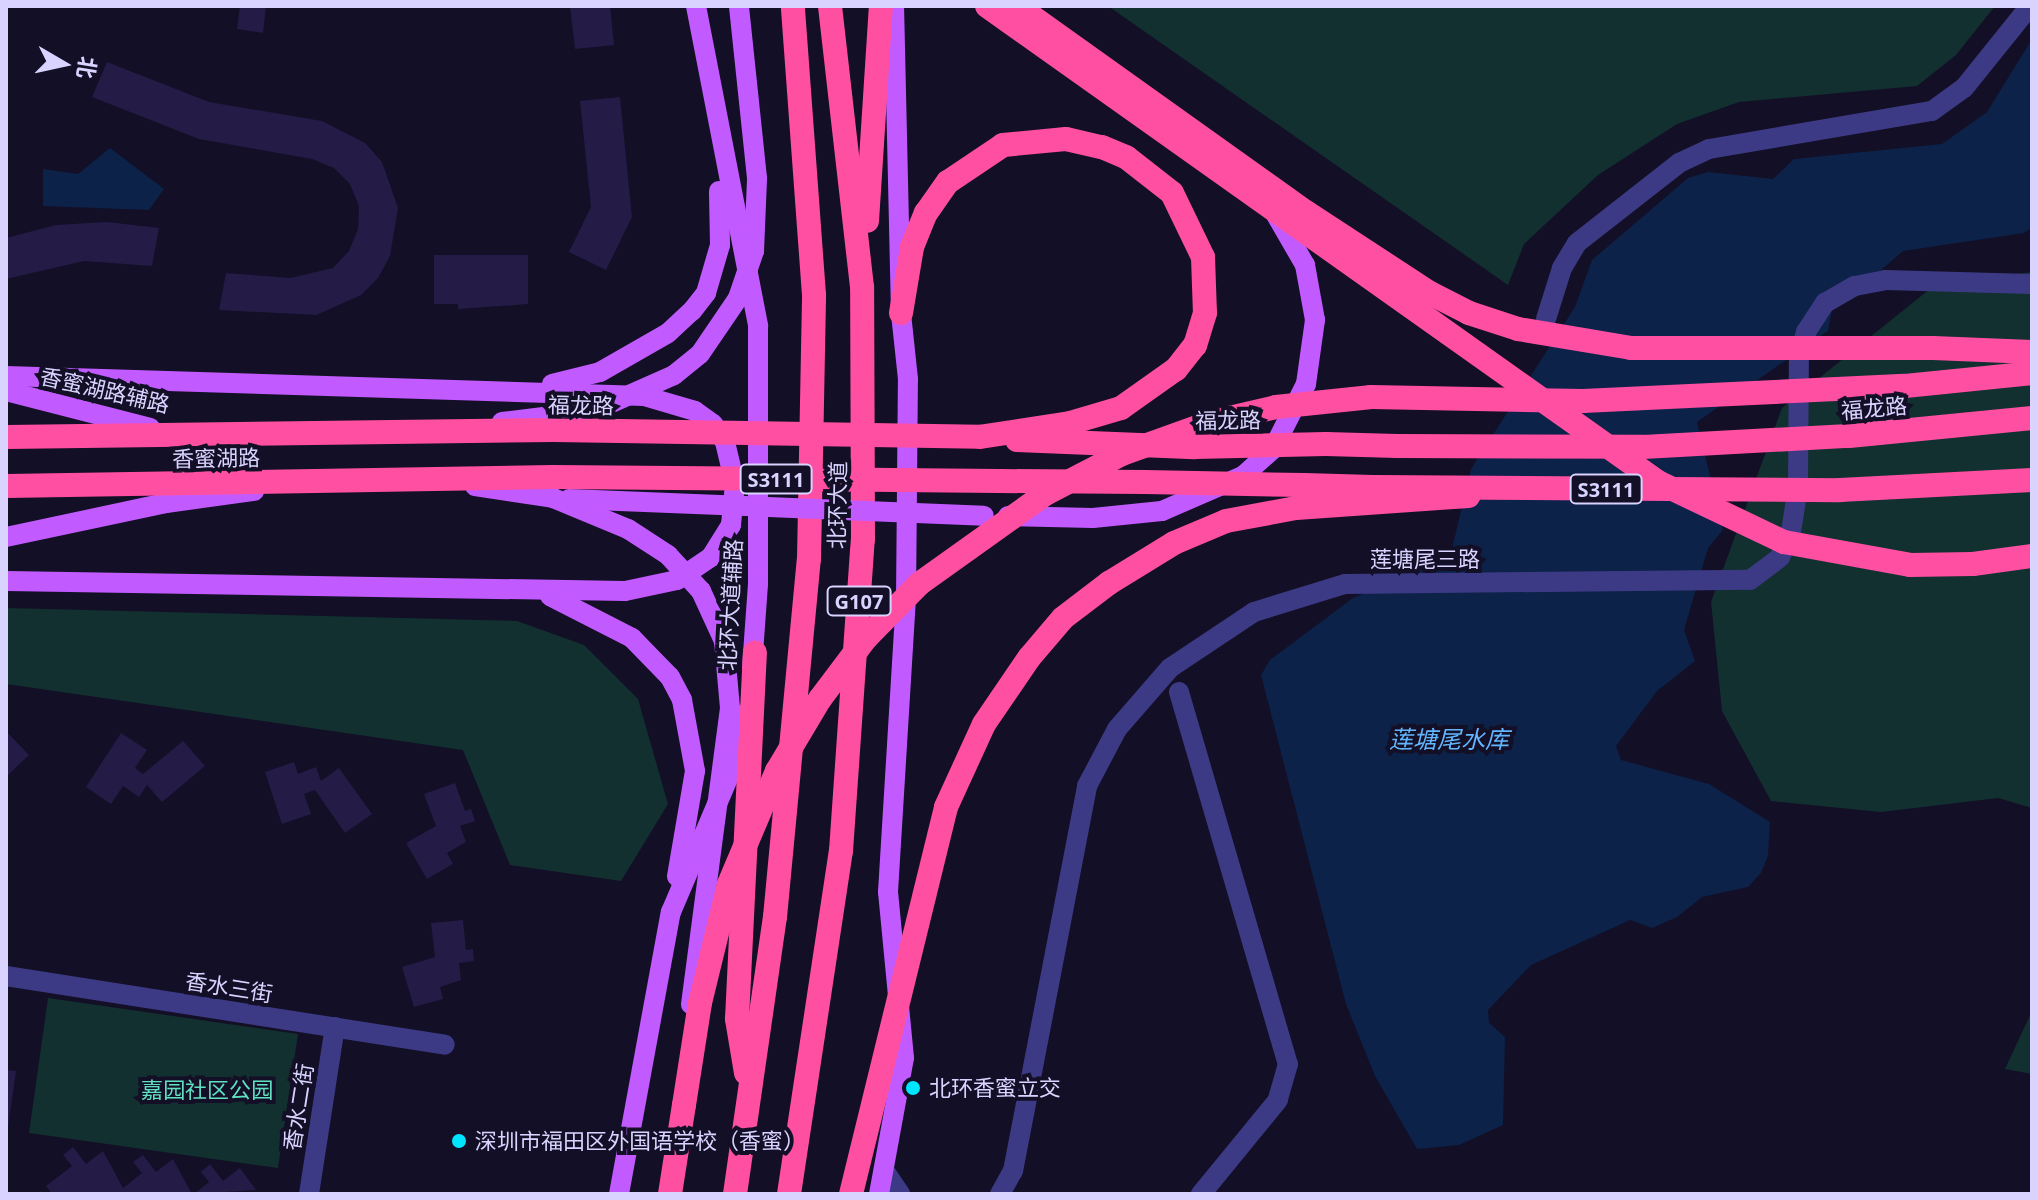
<!DOCTYPE html>
<meta charset="utf-8">
<style>
body{margin:0}
#map{position:relative;width:2038px;height:1200px;overflow:hidden;background:#130f26;font-family:"Noto Sans","Noto Sans SC",sans-serif}
div>[style]{position:absolute}
[style*='--x']{left:calc(var(--x)*1px);top:calc(var(--y)*1px);width:calc(var(--w)*1px);rotate:calc(var(--a)*1deg)}
.green>*{inset:0;background:#12302f}
.water>*{inset:0;background:#0c2248}
.building>*{inset:0;background:#241b47}
.street>*{height:20px;margin:-10px;padding:0 10px;transform-origin:10px;border-radius:10px;background:#3d3a85}
.primary>*{height:20px;margin:-10px;padding:0 10px;transform-origin:10px;border-radius:10px;background:#c25bff}
.highway>*{height:24px;margin:-12px;padding:0 12px;transform-origin:12px;border-radius:12px;background:#ff4fa3}
.primary-bridge>*{height:20px;margin:-10px;padding:0 10px;transform-origin:10px;border-radius:10px;background:#c25bff}
.highway-bridge>*{height:24px;margin:-12px;padding:0 12px;transform-origin:12px;border-radius:12px;background:#ff4fa3}
.dots>*{width:22px;height:22px;translate:-50% -50%;box-sizing:border-box;border:4px solid #130f26;border-radius:50%}
span{translate:-50% -50%;white-space:nowrap;text-align:center;line-height:1.15;-webkit-text-stroke:8px #130f26;paint-order:stroke}
.shield-label span{padding:2px 6px;background:#130f26;border:2px solid;border-radius:6px;-webkit-text-stroke-width:0}
.shield-label{font-size:20px;color:#d9d4ff;font-weight:700}
.street-label{font-size:22px;color:#d9d4ff}
.poi-label{font-size:22px;color:#d9d4ff}
.left{translate:0 -50%;text-align:left}
.park-label{font-size:22px;color:#5fe0c0}
.water-label{font-size:24px;color:#62b6ff;font-style:italic}
.frame{position:absolute;inset:0;border:8px solid #d9d4ff;pointer-events:none}
.north{position:absolute;left:24px;top:24px;width:80px;height:80px;-webkit-text-stroke:6px #130f26;paint-order:stroke;rotate:99deg;font-size:22px;font-weight:700;line-height:32px;text-align:center;color:#d9d4ff}
.north::after{content:'';display:block;margin:auto;width:28px;height:36px;background:#d9d4ff;clip-path:polygon(50% 0,100% 100%,50% 72%,0 100%)}
</style>
<div id="map">
<div class="green">
<i style="clip-path:polygon(1108px 6px,1995px 6px,1956px 55px,1917px 86px,1739px 102px,1677px 124px,1598px 175px,1524px 244px,1508px 285px)"></i>
<i style="clip-path:polygon(2032px 272px,2032px 808px,1998px 798px,1881px 812px,1771px 801px,1722px 711px,1711px 602px,1782px 408px,1936px 284px)"></i>
<i style="clip-path:polygon(6px 608px,517px 621px,584px 645px,638px 699px,668px 804px,621px 881px,510px 865px,463px 750px,6px 684px)"></i>
<i style="clip-path:polygon(48px 998px,298px 1034px,278px 1168px,29px 1133px)"></i>
<i style="clip-path:polygon(2032px 1011px,2032px 1074px,2005px 1069px)"></i>
</div>
<div class="water">
<i style="clip-path:polygon(2032px 39px,2032px 227px,2024px 233px,1903px 251px,1865px 284px,1835px 295px,1828px 331px,1697px 422px,1723px 530px,1708px 548px,1684px 630px,1695px 661px,1657px 691px,1616px 746px,1621px 760px,1709px 784px,1770px 822px,1768px 856px,1761px 873px,1748px 887px,1702px 897px,1677px 917px,1652px 928px,1630px 920px,1531px 965px,1488px 1010px,1489px 1023px,1505px 1037px,1503px 1125px,1459px 1145px,1417px 1149px,1375px 1076px,1346px 1004px,1261px 675px,1270px 660px,1353px 598px,1450px 557px,1471px 469px,1575px 307px,1592px 260px,1688px 178px,1708px 172px,1773px 179px,1794px 159px,1942px 144px,1987px 112px)"></i>
<i style="clip-path:polygon(110px 148px,164px 189px,149px 210px,43px 206px,43px 169px,78px 174px)"></i>
</div>
<div class="building">
<i style="clip-path:polygon(240px 6px,266px 6px,263px 33px,237px 29px)"></i>
<i style="clip-path:polygon(570px 6px,610px 6px,614px 45px,575px 49px)"></i>
<i style="clip-path:polygon(107px 62px,209px 102px,322px 121px,365px 143px,382px 162px,398px 208px,390px 256px,378px 278px,361px 295px,316px 315px,219px 310px,226px 273px,290px 278px,333px 268px,349px 251px,358px 229px,359px 206px,350px 184px,334px 168px,312px 159px,199px 139px,92px 97px)"></i>
<i style="clip-path:polygon(620px 97px,632px 217px,606px 270px,569px 252px,591px 207px,580px 101px)"></i>
<i style="clip-path:polygon(107px 222px,159px 228px,152px 266px,84px 261px,6px 279px,6px 238px,56px 225px)"></i>
<i style="clip-path:polygon(434px 255px,528px 255px,528px 304px,458px 309px,458px 304px,434px 304px)"></i>
<i style="clip-path:polygon(6px 731px,29px 755px,6px 777px)"></i>
<i style="clip-path:polygon(121px 733px,147px 750px,135px 768px,143px 774px,183px 741px,205px 766px,162px 802px,147px 785px,139px 797px,123px 786px,111px 804px,86px 787px)"></i>
<i style="clip-path:polygon(294px 762px,298px 774px,316px 767px,321px 781px,339px 768px,372px 814px,345px 833px,315px 790px,304px 794px,311px 814px,282px 824px,265px 772px)"></i>
<i style="clip-path:polygon(455px 783px,465px 811px,471px 809px,475px 821px,460px 826px,466px 842px,447px 853px,453px 864px,427px 879px,406px 843px,436px 826px,424px 794px)"></i>
<i style="clip-path:polygon(463px 920px,466px 950px,473px 949px,474px 961px,459px 963px,461px 980px,440px 987px,443px 999px,414px 1007px,402px 967px,435px 957px,431px 923px)"></i>
<i style="clip-path:polygon(6px 1070px,16px 1071px,8px 1127px,6px 1127px)"></i>
<i style="clip-path:polygon(73px 1147px,86px 1164px,103px 1151px,123px 1188px,142px 1173px,133px 1162px,143px 1155px,156px 1172px,173px 1159px,192px 1194px,52px 1194px,46px 1186px,72px 1166px,63px 1155px)"></i>
<i style="clip-path:polygon(210px 1164px,223px 1181px,240px 1168px,256px 1190px,194px 1194px,209px 1182px,201px 1172px)"></i>
</div>
<div class="street">
<i style="--x:1546;--y:319;--w:53;--a:-72.6"></i>
<i style="--x:1562;--y:268;--w:29;--a:-59"></i>
<i style="--x:1577;--y:243;--w:130;--a:-38.1"></i>
<i style="--x:1679;--y:163;--w:33;--a:-25"></i>
<i style="--x:1709;--y:149;--w:226;--a:-9.7"></i>
<i style="--x:1932;--y:111;--w:39;--a:-36"></i>
<i style="--x:1964;--y:88;--w:105;--a:-51.2"></i>
<i style="--x:1179;--y:692;--w:388;--a:73.7"></i>
<i style="--x:1288;--y:1064;--w:37;--a:106"></i>
<i style="--x:1278;--y:1100;--w:122;--a:129.3"></i>
<i style="--x:6;--y:976;--w:444;--a:8.9"></i>
<i style="--x:884;--y:1170;--w:29;--a:56"></i>
<i style="--x:309;--y:1194;--w:169;--a:-81.2"></i>
<i style="--x:1000;--y:1194;--w:26;--a:-61"></i>
<i style="--x:1013;--y:1171;--w:392;--a:-79.1"></i>
<i style="--x:1087;--y:786;--w:64;--a:-62.2"></i>
<i style="--x:1117;--y:729;--w:81;--a:-49"></i>
<i style="--x:1170;--y:668;--w:101;--a:-33.7"></i>
<i style="--x:1254;--y:612;--w:95;--a:-17.1"></i>
<i style="--x:1345;--y:584;--w:405;--a:-0.6"></i>
<i style="--x:1750;--y:580;--w:38;--a:-37"></i>
<i style="--x:1780;--y:557;--w:27;--a:-66"></i>
<i style="--x:1791;--y:532;--w:46;--a:-81.2"></i>
<i style="--x:1798;--y:487;--w:129;--a:-89.6"></i>
<i style="--x:1799;--y:358;--w:27;--a:-75"></i>
<i style="--x:1806;--y:332;--w:35;--a:-57"></i>
<i style="--x:1825;--y:303;--w:34;--a:-30"></i>
<i style="--x:1855;--y:286;--w:31;--a:-11"></i>
<i style="--x:1885;--y:280;--w:147;--a:1.6"></i>
</div>
<div class="primary">
<i style="--x:696;--y:6;--w:326;--a:79"></i>
<i style="--x:758;--y:326;--w:258;--a:90"></i>
<i style="--x:758;--y:584;--w:84;--a:94.1"></i>
<i style="--x:6;--y:376;--w:638;--a:1.8"></i>
<i style="--x:644;--y:396;--w:53;--a:16.4"></i>
<i style="--x:695;--y:411;--w:22;--a:36"></i>
<i style="--x:713;--y:424;--w:22;--a:56"></i>
<i style="--x:725;--y:442;--w:43;--a:76.6"></i>
<i style="--x:735;--y:484;--w:41;--a:95.6"></i>
<i style="--x:731;--y:525;--w:38;--a:122"></i>
<i style="--x:711;--y:557;--w:41;--a:145.9"></i>
<i style="--x:677;--y:580;--w:53;--a:168.1"></i>
<i style="--x:625;--y:591;--w:619;--a:-179.07"></i>
<i style="--x:552;--y:384;--w:49;--a:-14"></i>
<i style="--x:600;--y:372;--w:78;--a:-29.8"></i>
<i style="--x:668;--y:333;--w:33;--a:-43"></i>
<i style="--x:692;--y:311;--w:23;--a:-52"></i>
<i style="--x:706;--y:293;--w:50;--a:-73.7"></i>
<i style="--x:720;--y:245;--w:54;--a:-91.1"></i>
<i style="--x:6;--y:391;--w:149;--a:14.4"></i>
<i style="--x:502;--y:422;--w:56;--a:-7.1"></i>
<i style="--x:475;--y:486;--w:79;--a:8.7"></i>
<i style="--x:1008;--y:516;--w:85;--a:1.3"></i>
<i style="--x:1093;--y:518;--w:69;--a:-5.8"></i>
<i style="--x:1162;--y:511;--w:88;--a:-23.4"></i>
<i style="--x:1243;--y:476;--w:40;--a:-42"></i>
<i style="--x:1273;--y:449;--w:73;--a:-63.1"></i>
<i style="--x:1306;--y:384;--w:65;--a:-82"></i>
<i style="--x:1315;--y:320;--w:56;--a:-100.3"></i>
<i style="--x:1305;--y:265;--w:58;--a:-120.1"></i>
<i style="--x:6;--y:537;--w:164;--a:-12"></i>
<i style="--x:166;--y:503;--w:89;--a:-7.8"></i>
<i style="--x:550;--y:596;--w:92;--a:27.1"></i>
<i style="--x:632;--y:638;--w:54;--a:45.7"></i>
<i style="--x:670;--y:677;--w:26;--a:62"></i>
<i style="--x:682;--y:700;--w:72;--a:79.6"></i>
<i style="--x:695;--y:771;--w:107;--a:99.7"></i>
<i style="--x:619;--y:1194;--w:287;--a:-79.6"></i>
<i style="--x:671;--y:912;--w:150;--a:-66.9"></i>
<i style="--x:730;--y:774;--w:61;--a:-76.7"></i>
<i style="--x:879;--y:1194;--w:138;--a:-79.6"></i>
<i style="--x:904;--y:1058;--w:167;--a:-95.5"></i>
<i style="--x:888;--y:892;--w:293;--a:-86.5"></i>
<i style="--x:906;--y:600;--w:221;--a:-89.5"></i>
<i style="--x:908;--y:379;--w:66;--a:-96.1"></i>
<i style="--x:901;--y:313;--w:307;--a:-91.3"></i>
</div>
<div class="highway">
<i style="--x:1017;--y:6;--w:355;--a:35.5"></i>
<i style="--x:1306;--y:212;--w:148;--a:33.2"></i>
<i style="--x:867;--y:221;--w:215;--a:-86.3"></i>
<i style="--x:901;--y:313;--w:67;--a:-80.5"></i>
<i style="--x:912;--y:247;--w:37;--a:-68"></i>
<i style="--x:926;--y:213;--w:38;--a:-55"></i>
<i style="--x:948;--y:182;--w:66;--a:-33.9"></i>
<i style="--x:1003;--y:145;--w:63;--a:-5.4"></i>
<i style="--x:1066;--y:139;--w:37;--a:13"></i>
<i style="--x:1102;--y:147;--w:26;--a:23"></i>
<i style="--x:1126;--y:157;--w:58;--a:38"></i>
<i style="--x:1172;--y:193;--w:71;--a:64.2"></i>
<i style="--x:1203;--y:257;--w:56;--a:88"></i>
<i style="--x:1205;--y:313;--w:34;--a:107"></i>
<i style="--x:1195;--y:345;--w:31;--a:128"></i>
<i style="--x:1176;--y:369;--w:67;--a:144.7"></i>
<i style="--x:1121;--y:408;--w:53;--a:163.6"></i>
<i style="--x:1070;--y:423;--w:91;--a:171.2"></i>
<i style="--x:1933;--y:348;--w:99;--a:2.3"></i>
<i style="--x:1905;--y:386;--w:128;--a:-5.8"></i>
<i style="--x:1849;--y:436;--w:184;--a:-5.6"></i>
<i style="--x:6;--y:437;--w:548;--a:-0.73"></i>
<i style="--x:1017;--y:440;--w:178;--a:2.3"></i>
<i style="--x:1326;--y:444;--w:71;--a:1.6"></i>
<i style="--x:1000;--y:481;--w:145;--a:0.4"></i>
<i style="--x:1304;--y:485;--w:69;--a:1.7"></i>
<i style="--x:6;--y:486;--w:547;--a:-0.94"></i>
<i style="--x:1840;--y:490;--w:192;--a:-3"></i>
<i style="--x:1910;--y:565;--w:63;--a:-0.9"></i>
<i style="--x:1973;--y:564;--w:60;--a:-7.7"></i>
<i style="--x:1109;--y:583;--w:76;--a:-31.6"></i>
<i style="--x:1174;--y:543;--w:56;--a:-22.9"></i>
<i style="--x:1226;--y:521;--w:71;--a:-10.5"></i>
<i style="--x:1296;--y:508;--w:173;--a:-4"></i>
<i style="--x:746;--y:1073;--w:55;--a:-99.5"></i>
<i style="--x:737;--y:1019;--w:367;--a:-87.2"></i>
<i style="--x:670;--y:1194;--w:90;--a:-81.1"></i>
<i style="--x:735;--y:1194;--w:280;--a:-81.8"></i>
<i style="--x:775;--y:917;--w:360;--a:-84.6"></i>
<i style="--x:809;--y:559;--w:264;--a:-88.9"></i>
<i style="--x:814;--y:295;--w:290;--a:-94.2"></i>
<i style="--x:789;--y:1194;--w:347;--a:-81.4"></i>
<i style="--x:841;--y:851;--w:313;--a:-86"></i>
<i style="--x:863;--y:539;--w:252;--a:-90.2"></i>
<i style="--x:862;--y:287;--w:283;--a:-96.5"></i>
</div>
<div class="primary-bridge">
<i style="--x:558;--y:415;--w:52;--a:-12.2"></i>
<i style="--x:609;--y:404;--w:71;--a:-24"></i>
<i style="--x:674;--y:375;--w:33;--a:-39"></i>
<i style="--x:700;--y:354;--w:68;--a:-55.8"></i>
<i style="--x:738;--y:298;--w:50;--a:-71.2"></i>
<i style="--x:754;--y:251;--w:73;--a:-87.6"></i>
<i style="--x:757;--y:178;--w:173;--a:-96"></i>
<i style="--x:553;--y:498;--w:81;--a:22.5"></i>
<i style="--x:628;--y:529;--w:48;--a:33"></i>
<i style="--x:668;--y:555;--w:49;--a:47.5"></i>
<i style="--x:701;--y:591;--w:55;--a:65.3"></i>
<i style="--x:724;--y:641;--w:67;--a:84.9"></i>
<i style="--x:730;--y:708;--w:299;--a:97.5"></i>
<i style="--x:569;--y:499;--w:415;--a:2.3"></i>
</div>
<div class="highway-bridge">
<i style="--x:987;--y:6;--w:823;--a:35.35"></i>
<i style="--x:1658;--y:482;--w:140;--a:25.5"></i>
<i style="--x:1784;--y:542;--w:128;--a:10.3"></i>
<i style="--x:1430;--y:293;--w:44;--a:27.1"></i>
<i style="--x:1469;--y:313;--w:52;--a:18.1"></i>
<i style="--x:1518;--y:329;--w:115;--a:9.5"></i>
<i style="--x:1631;--y:348;--w:302;--a:0"></i>
<i style="--x:554;--y:430;--w:426;--a:0.9"></i>
<i style="--x:1397;--y:446;--w:246;--a:0.2"></i>
<i style="--x:1643;--y:447;--w:206;--a:-3.1"></i>
<i style="--x:1195;--y:447;--w:131;--a:-1.3"></i>
<i style="--x:553;--y:477;--w:447;--a:0.5"></i>
<i style="--x:1145;--y:482;--w:159;--a:1.1"></i>
<i style="--x:1373;--y:487;--w:467;--a:0.4"></i>
<i style="--x:684;--y:1105;--w:103;--a:-81.1"></i>
<i style="--x:700;--y:1003;--w:122;--a:-76.3"></i>
<i style="--x:729;--y:884;--w:123;--a:-67"></i>
<i style="--x:777;--y:771;--w:84;--a:-59.2"></i>
<i style="--x:820;--y:699;--w:76;--a:-53"></i>
<i style="--x:866;--y:638;--w:76;--a:-45.5"></i>
<i style="--x:919;--y:584;--w:155;--a:-35.5"></i>
<i style="--x:1045;--y:494;--w:87;--a:-27.5"></i>
<i style="--x:1122;--y:454;--w:91;--a:-19.8"></i>
<i style="--x:1208;--y:423;--w:70;--a:-13.2"></i>
<i style="--x:1276;--y:407;--w:96;--a:-6"></i>
<i style="--x:1371;--y:397;--w:212;--a:1.1"></i>
<i style="--x:1583;--y:401;--w:322;--a:-2.7"></i>
<i style="--x:851;--y:1194;--w:398;--a:-76.2"></i>
<i style="--x:946;--y:807;--w:91;--a:-65.4"></i>
<i style="--x:984;--y:724;--w:80;--a:-55.7"></i>
<i style="--x:1029;--y:658;--w:52;--a:-49.6"></i>
<i style="--x:1063;--y:618;--w:58;--a:-37.3"></i>
</div>
<div class="dots">
<i style="left:913px;top:1088px;background:#00e5ff"></i>
<i style="left:459px;top:1141px;background:#00e5ff"></i>
</div>
<div class="shield-label">
<span style="left:776px;top:479px">S3111</span>
<span style="left:1606px;top:489px">S3111</span>
<span style="left:859px;top:601px">G107</span>
</div>
<div class="street-label">
<span style="left:105px;top:390px;rotate:13deg">香蜜湖路辅路</span>
<span style="left:581px;top:405px;rotate:1deg">福龙路</span>
<span style="left:1874px;top:408px;rotate:-5deg">福龙路</span>
<span style="left:1228px;top:420px;rotate:-1deg">福龙路</span>
<span style="left:216px;top:458px;rotate:-1deg">香蜜湖路</span>
<span style="left:837px;top:505px;rotate:-89deg">北环大道</span>
<span style="left:1425px;top:559px">莲塘尾三路</span>
<span style="left:730px;top:605px;rotate:-87deg">北环大道辅路</span>
<span style="left:229px;top:987px;rotate:9deg">香水三街</span>
<span style="left:298px;top:1107px;rotate:-81deg">香水二街</span>
</div>
<div class="poi-label">
<span class="left" style="left:929px;top:1088px">北环香蜜立交</span>
<span class="left" style="left:475px;top:1141px">深圳市福田区外国语学校（香蜜）</span>
</div>
<div class="park-label">
<span style="left:207px;top:1090px">嘉园社区公园</span>
</div>
<div class="water-label">
<span style="left:1449px;top:739px">莲塘尾水库</span>
</div>
<div class="frame"></div>
<div class="north">北</div>
</div>
